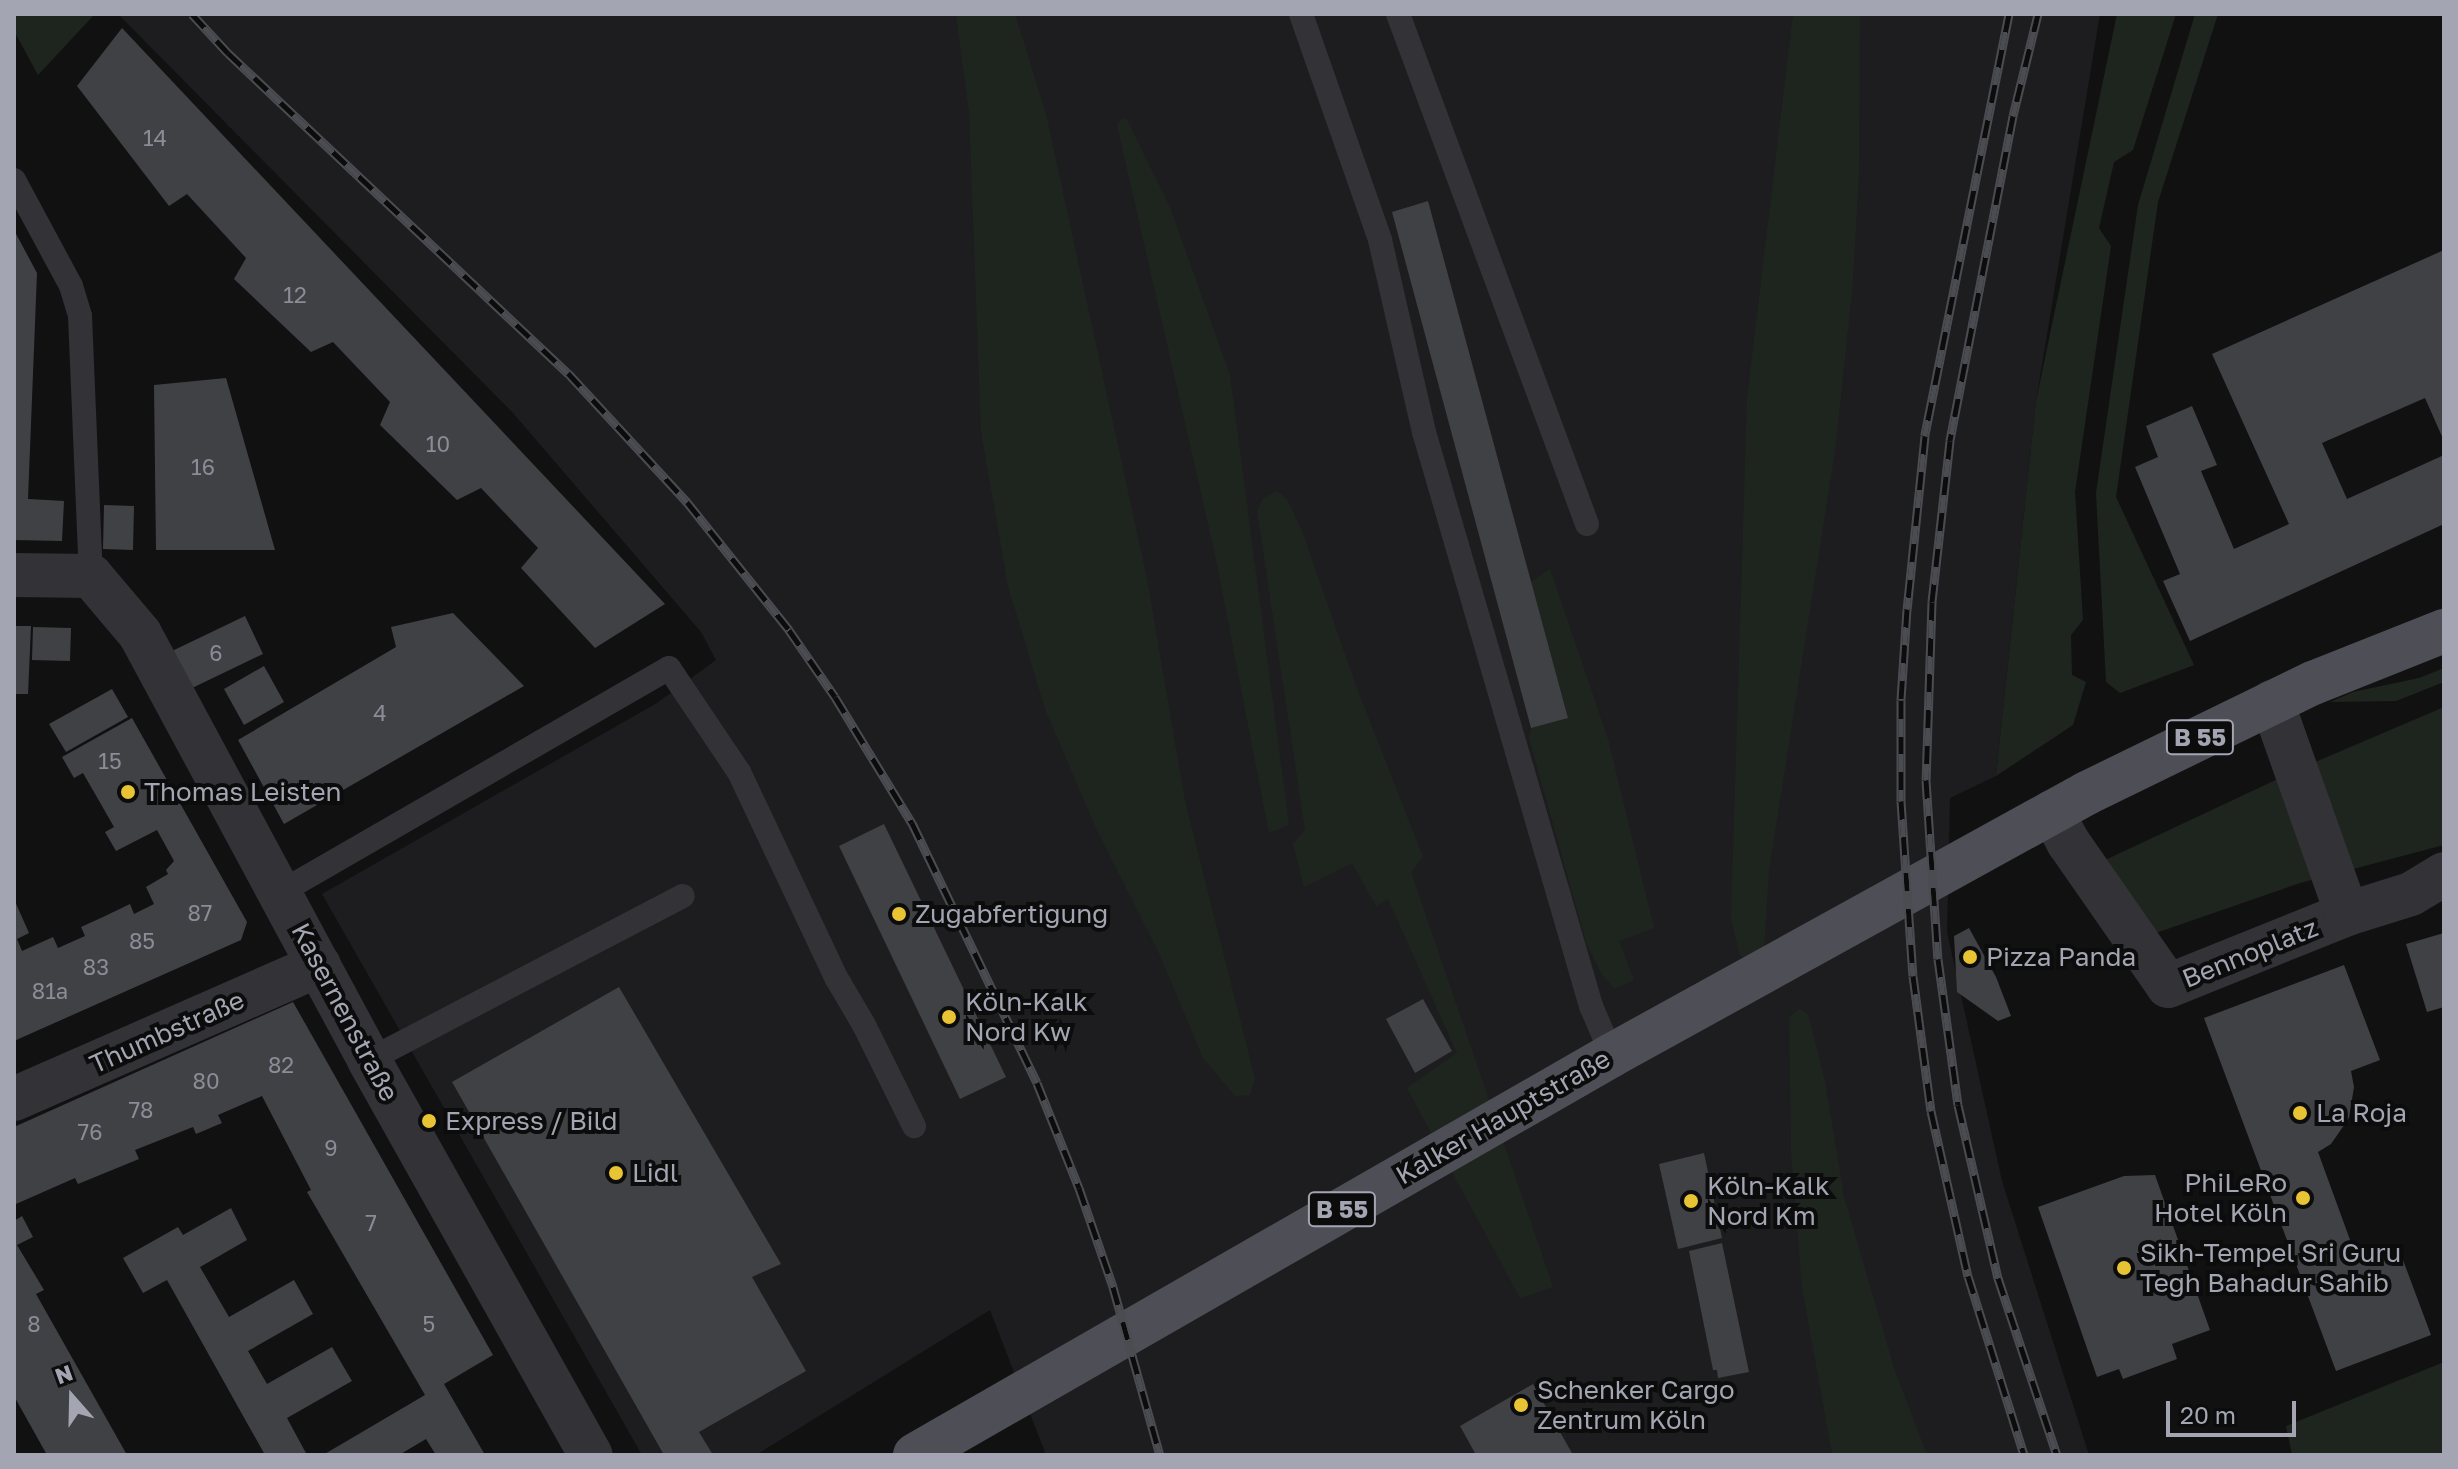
<!DOCTYPE html>
<meta charset="utf-8">
<style>
body{margin:0}
#map{position:relative;width:2458px;height:1469px;overflow:hidden;background:#111112;font-family:"Golos Text",sans-serif}
div>[style]{position:absolute}
[style*='--x']{left:calc(var(--x)*1px);top:calc(var(--y)*1px);width:calc(var(--w)*1px);rotate:calc(var(--a)*1deg)}
.built>*{inset:0;background:#1d1d1f}
.green>*{inset:0;background:#1e251f}
.building>*{inset:0;background:#404145}
.service>*{height:24px;margin:-12px;padding:0 12px;transform-origin:12px;border-radius:12px;background:#323237}
.minor>*{height:44px;margin:-22px;padding:0 22px;transform-origin:22px;border-radius:22px;background:#323237}
.primary>*{height:44px;margin:-22px;padding:0 22px;transform-origin:22px;border-radius:22px;background:#4e4f56}
.rail>*{height:9px;margin-top:-4.5px;transform-origin:0;background:repeating-linear-gradient(90deg,#0c0c0d 0 18px,#4b4c52 0 36px);box-sizing:border-box;border-block:2px solid #4b4c52}
.dots>*{width:22px;height:22px;translate:-50% -50%;box-sizing:border-box;border:4px solid #0c0c0d;border-radius:50%}
span{translate:-50% -50%;white-space:nowrap;text-align:center;line-height:1.15;-webkit-text-stroke:8px #0c0c0d;paint-order:stroke}
.number-label{font-size:22px;color:#8a8d97}
.number-label span{-webkit-text-stroke-width:0}
.shield-label span{padding:2px 6px;background:#0c0c0d;border:2px solid;border-radius:6px;-webkit-text-stroke-width:0}
.shield-label{font-size:24px;color:#a3a6b2;font-weight:700}
.poi-label{font-size:26px;color:#a3a6b2}
.left{translate:0 -50%;text-align:left}
.right{translate:-100% -50%;text-align:right}
.street-label{font-size:26px;color:#a3a6b2}
.frame{position:absolute;inset:0;border:16px solid #a3a6b2;pointer-events:none}
.north{position:absolute;left:32px;top:1357px;width:80px;height:80px;-webkit-text-stroke:6px #0c0c0d;paint-order:stroke;rotate:340deg;font-size:22px;font-weight:700;line-height:32px;text-align:center;color:#a3a6b2}
.north::after{content:'';display:block;margin:auto;width:28px;height:36px;background:#a3a6b2;clip-path:polygon(50% 0,100% 100%,50% 72%,0 100%)}
.scale{position:absolute;left:2166px;top:1401px;width:130px;height:36px;box-sizing:border-box;border:4px solid #a3a6b2;border-top:0;padding-left:10px;font-size:24px;line-height:28px;white-space:nowrap;color:#a3a6b2;-webkit-text-stroke:6px #0c0c0d;paint-order:stroke}
</style>
<div id="map">
<div class="built">
<i style="clip-path:polygon(118px 14px,2100px 14px,2036px 401px,1996px 776px,1950px 798px,1947px 932px,2002px 1181px,2089px 1455px,1046px 1455px,990px 1310px,756px 1455px,642px 1455px,322px 894px,657px 703px,716px 660px,701px 632px,513px 413px)"></i>
</div>
<div class="green">
<i style="clip-path:polygon(14px 14px,93px 14px,94px 15px,38px 75px,14px 31px)"></i>
<i style="clip-path:polygon(956px 14px,1015px 14px,1046px 114px,1147px 579px,1185px 801px,1255px 1079px,1250px 1095px,1235px 1096px,1203px 1058px,1159px 953px,1096px 828px,1045px 709px,1008px 586px,981px 432px,969px 112px)"></i>
<i style="clip-path:polygon(1793px 14px,1860px 14px,1859px 176px,1852px 292px,1835px 451px,1769px 870px,1764px 950px,1750px 959px,1740px 956px,1731px 918px,1747px 399px)"></i>
<i style="clip-path:polygon(2117px 14px,2176px 14px,2133px 150px,2114px 162px,2099px 228px,2111px 246px,2075px 492px,2083px 620px,2071px 635px,2072px 675px,2086px 682px,2073px 725px,1996px 776px,2036px 401px)"></i>
<i style="clip-path:polygon(2195px 14px,2218px 14px,2158px 202px,2116px 497px,2194px 665px,2120px 693px,2106px 682px,2096px 493px,2138px 205px)"></i>
<i style="clip-path:polygon(1122px 118px,1127px 120px,1170px 207px,1230px 375px,1289px 825px,1269px 833px,1215px 554px,1117px 125px)"></i>
<i style="clip-path:polygon(1277px 491px,1287px 499px,1302px 531px,1355px 683px,1423px 857px,1411px 872px,1553px 1287px,1520px 1298px,1407px 1088px,1457px 1053px,1388px 899px,1376px 906px,1352px 863px,1304px 887px,1293px 844px,1305px 830px,1257px 511px,1263px 498px)"></i>
<i style="clip-path:polygon(1550px 569px,1608px 739px,1654px 928px,1619px 941px,1634px 980px,1614px 989px,1601px 973px,1586px 942px,1529px 738px,1531px 728px,1568px 717px,1531px 582px)"></i>
<i style="clip-path:polygon(2444px 668px,2444px 682px,2396px 701px,2330px 702px,2353px 692px,2419px 678px)"></i>
<i style="clip-path:polygon(2444px 707px,2444px 845px,2300px 883px,2150px 935px,2103px 861px,2299px 769px)"></i>
<i style="clip-path:polygon(1799px 1009px,1808px 1014px,1825px 1081px,1844px 1197px,1894px 1368px,1927px 1455px,1833px 1455px,1831px 1448px,1802px 1287px,1791px 1151px,1789px 1017px)"></i>
<i style="clip-path:polygon(2444px 1362px,2444px 1455px,2292px 1455px,2286px 1426px)"></i>
</div>
<div class="building">
<i style="clip-path:polygon(122px 28px,665px 604px,595px 648px,521px 568px,538px 548px,481px 488px,457px 500px,380px 425px,390px 402px,333px 342px,311px 352px,234px 279px,246px 258px,187px 194px,169px 206px,77px 86px)"></i>
<i style="clip-path:polygon(1428px 201px,1568px 718px,1531px 728px,1392px 212px)"></i>
<i style="clip-path:polygon(14px 230px,37px 273px,28px 499px,64px 501px,62px 541px,14px 540px)"></i>
<i style="clip-path:polygon(2444px 250px,2444px 441px,2425px 398px,2322px 443px,2347px 499px,2444px 455px,2444px 524px,2190px 641px,2163px 581px,2180px 574px,2135px 467px,2158px 457px,2146px 426px,2192px 406px,2217px 465px,2201px 471px,2234px 549px,2289px 524px,2212px 354px)"></i>
<i style="clip-path:polygon(226px 378px,275px 550px,156px 550px,154px 385px)"></i>
<i style="clip-path:polygon(104px 505px,134px 506px,133px 550px,103px 549px)"></i>
<i style="clip-path:polygon(453px 613px,524px 686px,284px 824px,238px 740px,396px 647px,391px 627px)"></i>
<i style="clip-path:polygon(245px 616px,263px 654px,188px 690px,170px 652px)"></i>
<i style="clip-path:polygon(14px 626px,31px 626px,28px 694px,14px 694px)"></i>
<i style="clip-path:polygon(33px 627px,71px 628px,70px 661px,32px 660px)"></i>
<i style="clip-path:polygon(264px 666px,284px 702px,244px 725px,224px 689px)"></i>
<i style="clip-path:polygon(112px 689px,128px 717px,66px 752px,49px 724px)"></i>
<i style="clip-path:polygon(132px 718px,247px 922px,241px 940px,14px 1041px,14px 899px,29px 933px,17px 939px,22px 951px,53px 937px,58px 948px,85px 936px,81px 927px,103px 917px,130px 904px,134px 914px,154px 904px,146px 887px,168px 874px,166px 870px,174px 861px,157px 830px,116px 851px,105px 832px,114px 827px,98px 799px,83px 773px,74px 778px,62px 757px)"></i>
<i style="clip-path:polygon(884px 824px,1006px 1077px,960px 1099px,839px 846px)"></i>
<i style="clip-path:polygon(1969px 928px,1996px 977px,2011px 1016px,1998px 1021px,1957px 992px,1954px 936px)"></i>
<i style="clip-path:polygon(2444px 933px,2444px 1007px,2427px 1012px,2406px 944px)"></i>
<i style="clip-path:polygon(2344px 965px,2380px 1060px,2351px 1071px,2354px 1087px,2349px 1118px,2331px 1144px,2318px 1152px,2357px 1259px,2397px 1244px,2431px 1335px,2336px 1371px,2204px 1018px)"></i>
<i style="clip-path:polygon(619px 987px,781px 1264px,752px 1277px,806px 1371px,699px 1432px,713px 1455px,664px 1455px,452px 1082px)"></i>
<i style="clip-path:polygon(1423px 999px,1452px 1051px,1415px 1073px,1386px 1019px)"></i>
<i style="clip-path:polygon(293px 1002px,493px 1355px,444px 1384px,485px 1455px,436px 1455px,426px 1439px,399px 1455px,323px 1455px,425px 1395px,307px 1192px,311px 1190px,262px 1096px,218px 1115px,222px 1123px,196px 1134px,193px 1127px,135px 1150px,139px 1159px,78px 1184px,75px 1178px,16px 1204px,14px 1200px,14px 1127px)"></i>
<i style="clip-path:polygon(1704px 1153px,1722px 1238px,1678px 1249px,1659px 1164px)"></i>
<i style="clip-path:polygon(2155px 1175px,2210px 1330px,2172px 1344px,2177px 1359px,2123px 1379px,2119px 1369px,2097px 1377px,2038px 1207px,2124px 1176px)"></i>
<i style="clip-path:polygon(231px 1208px,247px 1240px,200px 1267px,229px 1317px,294px 1280px,313px 1314px,248px 1351px,267px 1384px,332px 1347px,352px 1381px,287px 1418px,307px 1455px,265px 1455px,167px 1280px,143px 1293px,123px 1258px,178px 1227px,183px 1235px)"></i>
<i style="clip-path:polygon(22px 1216px,33px 1237px,17px 1245px,44px 1290px,36px 1294px,127px 1455px,47px 1455px,14px 1396px,14px 1221px)"></i>
<i style="clip-path:polygon(1722px 1243px,1749px 1372px,1718px 1378px,1717px 1370px,1713px 1370px,1689px 1251px)"></i>
<i style="clip-path:polygon(1533px 1384px,1573px 1455px,1476px 1455px,1460px 1426px)"></i>
</div>
<div class="service">
<i style="--x:1301;--y:14;--w:239;--a:70.7"></i>
<i style="--x:1380;--y:240;--w:197;--a:77.1"></i>
<i style="--x:1424;--y:432;--w:598;--a:73.78"></i>
<i style="--x:1591;--y:1006;--w:53;--a:66.8"></i>
<i style="--x:1398;--y:14;--w:544;--a:69.67"></i>
<i style="--x:14;--y:180;--w:120;--a:61.7"></i>
<i style="--x:71;--y:286;--w:31;--a:73"></i>
<i style="--x:80;--y:316;--w:260;--a:87.6"></i>
<i style="--x:281;--y:892;--w:448;--a:-30"></i>
<i style="--x:669;--y:668;--w:125;--a:56.1"></i>
<i style="--x:739;--y:772;--w:229;--a:64.7"></i>
<i style="--x:837;--y:979;--w:53;--a:59.6"></i>
<i style="--x:864;--y:1025;--w:113;--a:63.7"></i>
<i style="--x:369;--y:1060;--w:354;--a:-27.6"></i>
</div>
<div class="minor">
<i style="--x:14;--y:575;--w:77;--a:0.7"></i>
<i style="--x:91;--y:576;--w:76;--a:49.8"></i>
<i style="--x:140;--y:634;--w:484;--a:61.7"></i>
<i style="--x:369;--y:1060;--w:453;--a:60.7"></i>
<i style="--x:2052;--y:812;--w:34;--a:62"></i>
<i style="--x:2068;--y:842;--w:175;--a:55.2"></i>
<i style="--x:2168;--y:986;--w:193;--a:-21.9"></i>
<i style="--x:2347;--y:914;--w:225;--a:-109.5"></i>
<i style="--x:2347;--y:914;--w:67;--a:-17.4"></i>
<i style="--x:2411;--y:894;--w:39;--a:-31"></i>
<i style="--x:14;--y:1099;--w:333;--a:-23.7"></i>
</div>
<div class="primary">
<i style="--x:915;--y:1455;--w:804;--a:-29.85"></i>
<i style="--x:1612;--y:1055;--w:542;--a:-28.88"></i>
<i style="--x:2087;--y:793;--w:251;--a:-26"></i>
<i style="--x:2313;--y:683;--w:141;--a:-21.7"></i>
</div>
<div class="rail">
<i style="--x:192;--y:14;--w:53;--a:47.3"></i>
<i style="--x:228;--y:53;--w:467;--a:43.3"></i>
<i style="--x:568;--y:373;--w:176;--a:47.3"></i>
<i style="--x:687;--y:502;--w:164;--a:51.4"></i>
<i style="--x:789;--y:630;--w:81;--a:55.5"></i>
<i style="--x:835;--y:697;--w:148;--a:58.6"></i>
<i style="--x:912;--y:823;--w:288;--a:64.3"></i>
<i style="--x:1037;--y:1083;--w:113;--a:68.2"></i>
<i style="--x:1079;--y:1188;--w:105;--a:71"></i>
<i style="--x:1113;--y:1287;--w:174;--a:74.4"></i>
<i style="--x:2009;--y:14;--w:430;--a:101.3"></i>
<i style="--x:1925;--y:436;--w:174;--a:95.9"></i>
<i style="--x:1907;--y:609;--w:91;--a:93.8"></i>
<i style="--x:1901;--y:700;--w:101;--a:90"></i>
<i style="--x:1901;--y:801;--w:175;--a:86.1"></i>
<i style="--x:1913;--y:976;--w:136;--a:82.4"></i>
<i style="--x:1931;--y:1111;--w:169;--a:77.4"></i>
<i style="--x:1968;--y:1276;--w:188;--a:72.6"></i>
<i style="--x:2038;--y:14;--w:105;--a:103.8"></i>
<i style="--x:2013;--y:116;--w:331;--a:101"></i>
<i style="--x:1950;--y:441;--w:162;--a:96.4"></i>
<i style="--x:1932;--y:602;--w:178;--a:91.9"></i>
<i style="--x:1926;--y:780;--w:179;--a:86.2"></i>
<i style="--x:1938;--y:959;--w:147;--a:82.2"></i>
<i style="--x:1958;--y:1105;--w:178;--a:77"></i>
<i style="--x:1998;--y:1278;--w:187;--a:71.6"></i>
</div>
<div class="dots">
<i style="left:128px;top:792px;background:#e8c434"></i>
<i style="left:899px;top:914px;background:#e8c434"></i>
<i style="left:1970px;top:957px;background:#e8c434"></i>
<i style="left:949px;top:1017px;background:#e8c434"></i>
<i style="left:2300px;top:1113px;background:#e8c434"></i>
<i style="left:429px;top:1121px;background:#e8c434"></i>
<i style="left:616px;top:1173px;background:#e8c434"></i>
<i style="left:2303px;top:1198px;background:#e8c434"></i>
<i style="left:1691px;top:1201px;background:#e8c434"></i>
<i style="left:2124px;top:1268px;background:#e8c434"></i>
<i style="left:1521px;top:1405px;background:#e8c434"></i>
</div>
<div class="number-label">
<span style="left:155px;top:138px">14</span>
<span style="left:295px;top:295px">12</span>
<span style="left:438px;top:444px">10</span>
<span style="left:203px;top:467px">16</span>
<span style="left:216px;top:653px">6</span>
<span style="left:380px;top:713px">4</span>
<span style="left:110px;top:761px">15</span>
<span style="left:200px;top:913px">87</span>
<span style="left:142px;top:941px">85</span>
<span style="left:96px;top:967px">83</span>
<span style="left:50px;top:991px">81a</span>
<span style="left:281px;top:1065px">82</span>
<span style="left:206px;top:1081px">80</span>
<span style="left:141px;top:1110px">78</span>
<span style="left:90px;top:1132px">76</span>
<span style="left:331px;top:1148px">9</span>
<span style="left:371px;top:1223px">7</span>
<span style="left:34px;top:1324px">8</span>
<span style="left:429px;top:1324px">5</span>
</div>
<div class="shield-label">
<span style="left:2200px;top:737px">B 55</span>
<span style="left:1342px;top:1209px">B 55</span>
</div>
<div class="poi-label">
<span class="left" style="left:144px;top:792px">Thomas Leisten</span>
<span class="left" style="left:915px;top:914px">Zugabfertigung</span>
<span class="left" style="left:1986px;top:957px">Pizza Panda</span>
<span class="left" style="left:965px;top:1017px">Köln-Kalk<br>Nord Kw</span>
<span class="left" style="left:2316px;top:1113px">La Roja</span>
<span class="left" style="left:445px;top:1121px">Express / Bild</span>
<span class="left" style="left:632px;top:1173px">Lidl</span>
<span class="right" style="left:2287px;top:1198px">PhiLeRo<br>Hotel Köln</span>
<span class="left" style="left:1707px;top:1201px">Köln-Kalk<br>Nord Km</span>
<span class="left" style="left:2140px;top:1268px">Sikh-Tempel Sri Guru<br>Tegh Bahadur Sahib</span>
<span class="left" style="left:1537px;top:1405px">Schenker Cargo<br>Zentrum Köln</span>
</div>
<div class="street-label">
<span style="left:2250px;top:953px;rotate:-22deg">Bennoplatz</span>
<span style="left:345px;top:1012px;rotate:62deg">Kasernenstraße</span>
<span style="left:167px;top:1032px;rotate:-24deg">Thumbstraße</span>
<span style="left:1503px;top:1117px;rotate:-30deg">Kalker Hauptstraße</span>
</div>
<div class="frame"></div>
<div class="north">N</div>
<div class="scale">20 m</div>
</div>
